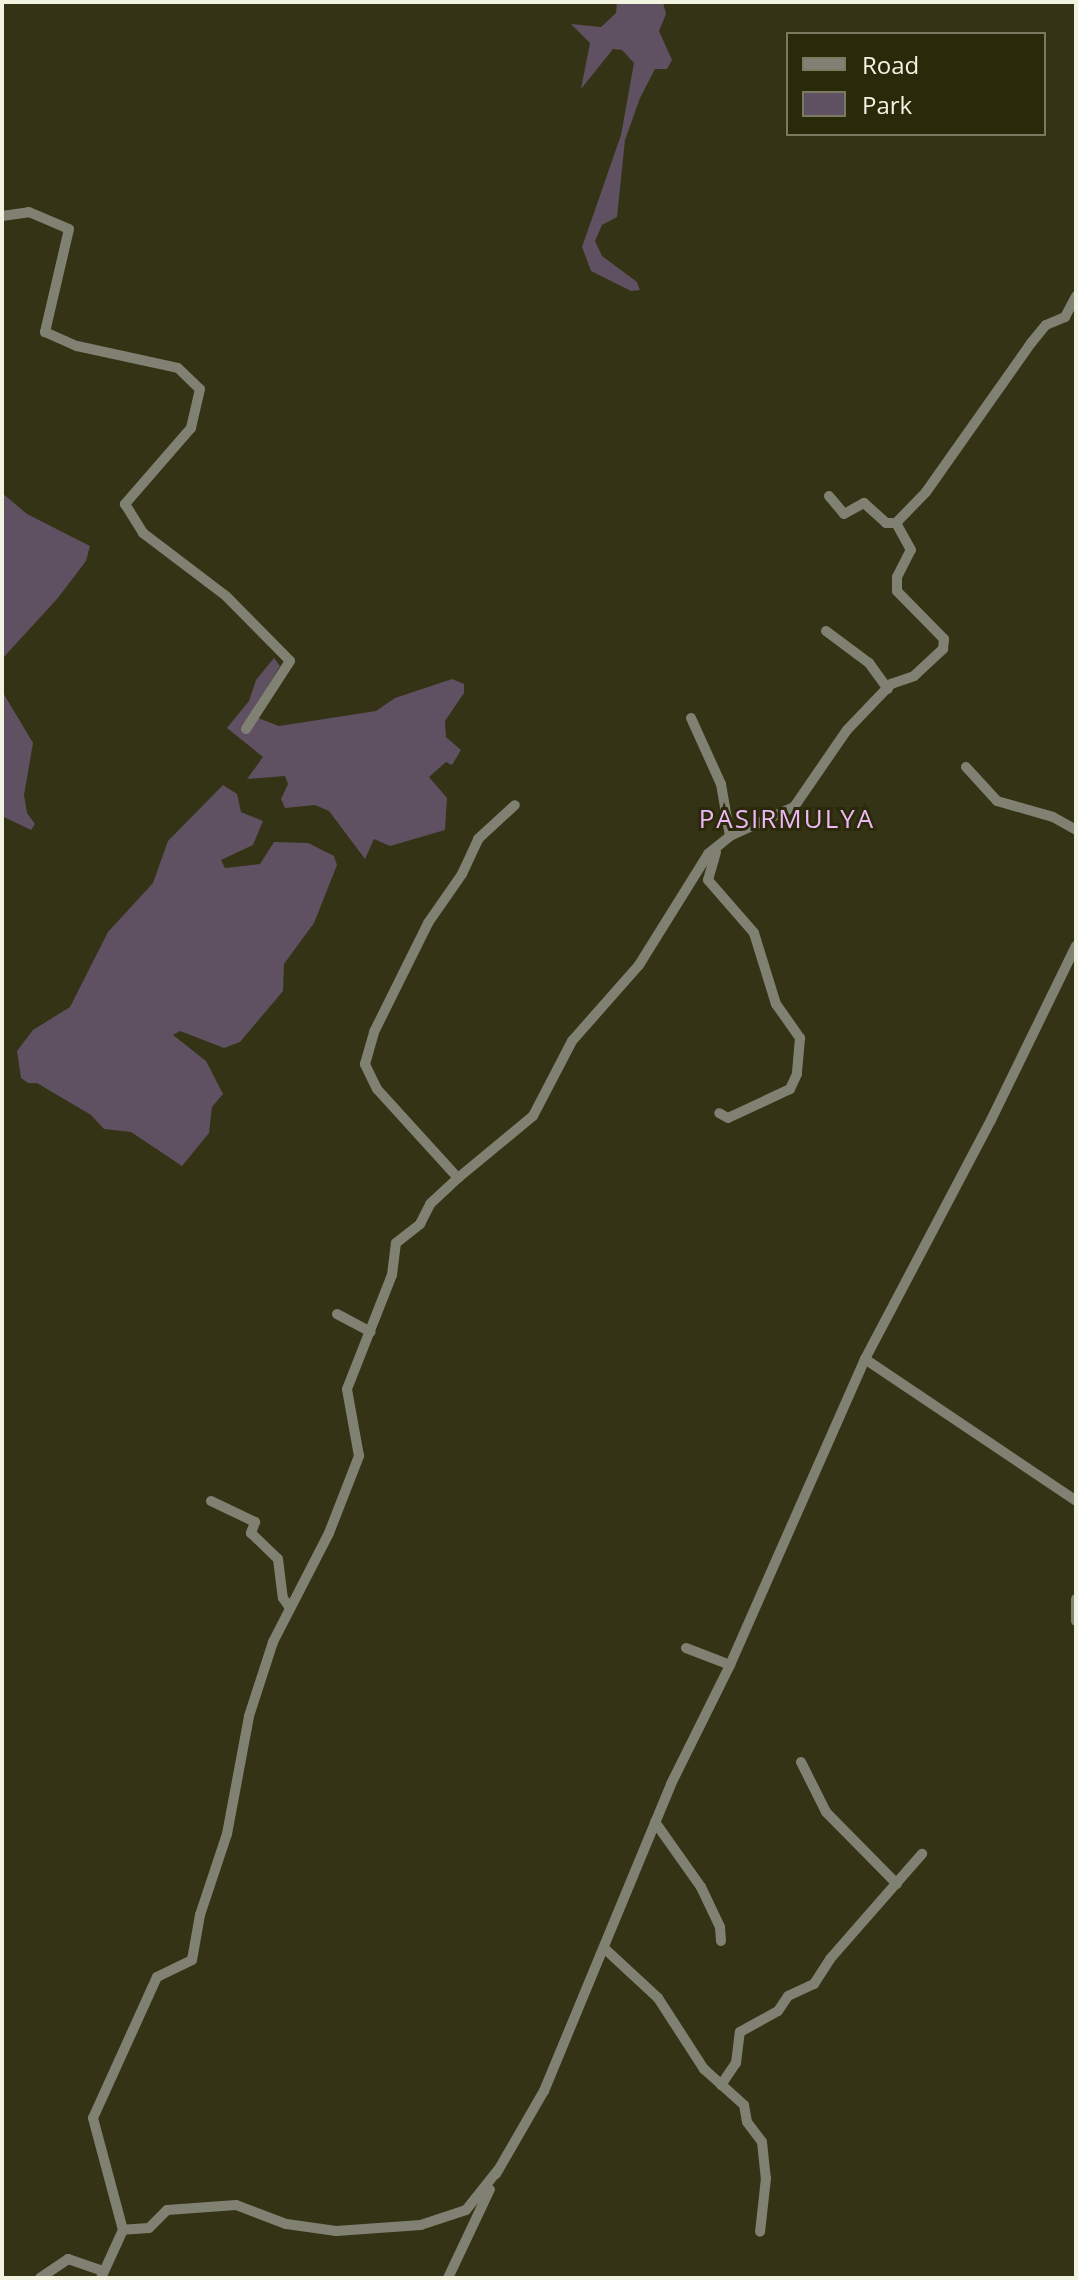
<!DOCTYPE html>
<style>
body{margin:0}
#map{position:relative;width:1078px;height:2280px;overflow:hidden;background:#343315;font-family:"Open Sans",sans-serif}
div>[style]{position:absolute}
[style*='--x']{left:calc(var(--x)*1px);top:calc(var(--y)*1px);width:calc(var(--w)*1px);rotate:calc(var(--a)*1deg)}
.green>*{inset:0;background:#5f5062}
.street>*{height:10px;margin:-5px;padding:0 5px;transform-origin:5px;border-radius:5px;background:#808172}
span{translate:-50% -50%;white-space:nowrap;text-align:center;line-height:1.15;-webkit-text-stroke:6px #2a290a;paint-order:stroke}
.quarter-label{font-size:26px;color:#edb8f5;letter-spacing:2px}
.frame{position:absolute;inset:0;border:4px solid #f3f3e1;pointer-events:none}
.legend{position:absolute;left:786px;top:32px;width:260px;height:104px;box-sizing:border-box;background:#2a290a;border:2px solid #7a7a60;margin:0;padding:10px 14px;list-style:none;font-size:24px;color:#f3f3e1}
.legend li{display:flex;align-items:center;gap:16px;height:40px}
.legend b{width:40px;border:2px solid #7a7a60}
</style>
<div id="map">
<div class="green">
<i style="clip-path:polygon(617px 2px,663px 2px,666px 14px,659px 31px,672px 60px,667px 69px,655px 69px,640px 98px,625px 140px,617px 217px,602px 225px,595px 241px,602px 256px,637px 282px,640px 290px,631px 291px,591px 271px,582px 247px,621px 135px,634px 63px,622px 50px,613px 49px,581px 89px,590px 43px,571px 24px,601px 27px,616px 13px)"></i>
<i style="clip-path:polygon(2px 493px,27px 514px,90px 546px,86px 561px,57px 599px,2px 659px)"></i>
<i style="clip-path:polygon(274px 658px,280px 666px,250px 715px,279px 726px,376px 711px,395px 698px,452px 679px,464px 684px,464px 693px,445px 721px,446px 737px,461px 750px,452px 765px,446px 762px,429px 777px,447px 798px,445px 830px,390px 846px,374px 839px,365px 859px,329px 811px,315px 805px,285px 808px,281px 799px,288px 784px,285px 776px,247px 779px,263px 757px,227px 728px,249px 701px,256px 680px)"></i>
<i style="clip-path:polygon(2px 691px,33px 743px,24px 795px,27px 813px,35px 824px,31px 830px,2px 816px)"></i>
<i style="clip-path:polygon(223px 785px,237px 794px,241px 812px,263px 821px,253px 845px,221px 860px,225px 868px,260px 864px,274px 842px,308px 843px,334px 856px,337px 865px,314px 923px,284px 964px,283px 991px,240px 1042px,224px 1048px,180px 1031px,173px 1035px,206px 1061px,223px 1094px,212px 1107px,209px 1133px,182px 1166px,131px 1132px,104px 1129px,91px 1115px,37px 1083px,28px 1083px,21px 1078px,17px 1051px,33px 1030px,70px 1007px,108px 932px,153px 883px,168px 841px)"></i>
</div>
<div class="street">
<i style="--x:2;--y:216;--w:27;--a:-8"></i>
<i style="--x:29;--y:212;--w:43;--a:23"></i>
<i style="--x:69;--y:229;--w:106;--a:103.1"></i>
<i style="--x:45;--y:332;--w:35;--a:24"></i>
<i style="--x:77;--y:346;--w:103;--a:12.3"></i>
<i style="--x:178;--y:368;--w:30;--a:44"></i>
<i style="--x:200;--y:389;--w:40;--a:103"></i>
<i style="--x:191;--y:428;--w:101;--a:131"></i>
<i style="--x:125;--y:504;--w:34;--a:58"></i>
<i style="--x:143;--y:533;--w:104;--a:37.2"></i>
<i style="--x:226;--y:596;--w:91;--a:45.4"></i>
<i style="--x:290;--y:661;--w:81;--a:122.9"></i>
<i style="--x:829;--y:496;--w:23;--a:50"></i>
<i style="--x:844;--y:514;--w:23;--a:-29"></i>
<i style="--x:864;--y:503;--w:30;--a:42"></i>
<i style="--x:886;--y:523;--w:10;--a:0"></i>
<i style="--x:826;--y:631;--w:54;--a:36.7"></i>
<i style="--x:869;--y:663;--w:32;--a:54"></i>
<i style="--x:691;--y:718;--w:72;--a:65.6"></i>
<i style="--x:721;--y:784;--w:53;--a:80.2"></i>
<i style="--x:966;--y:767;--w:46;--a:47.6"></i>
<i style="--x:997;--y:801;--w:58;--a:15.9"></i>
<i style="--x:1053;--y:817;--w:26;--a:29"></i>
<i style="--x:716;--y:852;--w:29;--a:106"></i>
<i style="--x:708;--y:880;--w:70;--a:49"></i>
<i style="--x:754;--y:933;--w:74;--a:72.8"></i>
<i style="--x:776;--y:1004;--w:42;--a:54.8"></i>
<i style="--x:800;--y:1038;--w:36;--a:95"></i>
<i style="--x:797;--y:1074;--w:17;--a:115"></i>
<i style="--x:790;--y:1089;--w:68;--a:154.9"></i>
<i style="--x:728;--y:1118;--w:10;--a:-151"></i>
<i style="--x:458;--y:1178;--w:120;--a:-132.3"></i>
<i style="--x:377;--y:1089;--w:28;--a:-116"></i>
<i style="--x:365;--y:1064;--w:33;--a:-74"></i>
<i style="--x:374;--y:1032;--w:122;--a:-63.6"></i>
<i style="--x:428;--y:923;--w:60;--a:-55.2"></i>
<i style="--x:462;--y:874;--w:38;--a:-65"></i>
<i style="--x:478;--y:839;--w:50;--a:-42.6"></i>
<i style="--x:337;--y:1314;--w:38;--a:28"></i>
<i style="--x:865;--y:1359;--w:254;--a:33.9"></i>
<i style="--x:211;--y:1501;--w:49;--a:25.5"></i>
<i style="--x:255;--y:1522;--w:12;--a:110"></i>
<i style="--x:251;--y:1533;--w:37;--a:44"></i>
<i style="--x:278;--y:1559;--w:39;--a:83"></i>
<i style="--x:283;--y:1598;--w:12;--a:55"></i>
<i style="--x:1076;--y:1599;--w:22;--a:90"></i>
<i style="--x:686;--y:1648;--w:47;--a:21.1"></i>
<i style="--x:801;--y:1762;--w:56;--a:63.4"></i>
<i style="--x:826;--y:1812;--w:101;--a:45.4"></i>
<i style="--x:655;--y:1822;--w:80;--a:54.7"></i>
<i style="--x:701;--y:1887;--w:44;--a:64.6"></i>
<i style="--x:720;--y:1927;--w:14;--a:86"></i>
<i style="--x:604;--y:1948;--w:74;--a:42.8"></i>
<i style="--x:658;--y:1998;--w:85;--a:57.1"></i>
<i style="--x:704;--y:2069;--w:54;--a:42"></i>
<i style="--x:744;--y:2105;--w:17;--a:80"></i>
<i style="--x:747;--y:2122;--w:25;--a:53"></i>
<i style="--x:762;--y:2142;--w:36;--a:84"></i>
<i style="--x:766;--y:2178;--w:54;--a:96.3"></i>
<i style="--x:721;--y:2085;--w:27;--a:-56"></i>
<i style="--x:736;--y:2063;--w:31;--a:-83"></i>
<i style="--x:740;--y:2032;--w:43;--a:-28.9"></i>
<i style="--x:778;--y:2011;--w:18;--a:-56"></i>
<i style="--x:788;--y:1996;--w:29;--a:-25"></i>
<i style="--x:814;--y:1984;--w:30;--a:-57"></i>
<i style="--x:830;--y:1959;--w:140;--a:-48.8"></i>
<i style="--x:498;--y:2170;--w:51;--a:128.7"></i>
<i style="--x:466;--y:2210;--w:47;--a:161.6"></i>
<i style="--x:421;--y:2225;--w:85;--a:176"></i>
<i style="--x:336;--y:2231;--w:50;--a:-172"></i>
<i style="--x:286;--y:2224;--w:53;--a:-159.2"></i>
<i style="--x:236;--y:2205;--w:69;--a:175.9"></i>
<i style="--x:167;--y:2210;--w:25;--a:135"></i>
<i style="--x:149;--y:2228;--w:26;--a:176"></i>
<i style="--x:123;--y:2230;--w:116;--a:-105"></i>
<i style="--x:93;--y:2118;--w:155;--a:-65.6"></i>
<i style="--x:157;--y:1977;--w:39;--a:-26"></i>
<i style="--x:192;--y:1960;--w:46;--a:-79.9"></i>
<i style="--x:200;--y:1915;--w:85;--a:-71.6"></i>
<i style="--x:227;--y:1834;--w:120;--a:-79.4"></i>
<i style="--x:249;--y:1716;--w:78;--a:-72"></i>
<i style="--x:273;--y:1642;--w:123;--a:-62.8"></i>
<i style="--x:329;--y:1533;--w:83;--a:-68.7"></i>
<i style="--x:359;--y:1456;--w:68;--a:-100.2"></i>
<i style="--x:347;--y:1389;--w:123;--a:-68.5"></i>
<i style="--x:392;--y:1275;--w:32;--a:-83"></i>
<i style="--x:396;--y:1243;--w:31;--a:-38"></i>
<i style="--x:420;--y:1224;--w:22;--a:-63"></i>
<i style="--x:430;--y:1204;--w:38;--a:-43"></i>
<i style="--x:458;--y:1178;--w:97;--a:-39.6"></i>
<i style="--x:533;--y:1116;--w:85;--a:-62.5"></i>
<i style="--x:572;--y:1041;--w:101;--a:-48.6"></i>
<i style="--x:639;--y:965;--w:131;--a:-58.1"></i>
<i style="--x:708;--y:854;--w:28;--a:-39"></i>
<i style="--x:730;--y:836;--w:70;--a:-24.4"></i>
<i style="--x:794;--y:807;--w:93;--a:-55.5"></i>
<i style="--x:847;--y:730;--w:64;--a:-46.3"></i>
<i style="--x:891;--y:684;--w:24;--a:-19"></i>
<i style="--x:914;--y:676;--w:40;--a:-43"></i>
<i style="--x:943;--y:649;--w:10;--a:-84"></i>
<i style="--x:944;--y:639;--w:67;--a:-134.4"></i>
<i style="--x:897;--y:591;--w:14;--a:-90"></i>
<i style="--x:897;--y:577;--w:30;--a:-63"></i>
<i style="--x:911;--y:550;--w:31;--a:-119"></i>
<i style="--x:896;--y:523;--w:43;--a:-45.9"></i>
<i style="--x:926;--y:492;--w:184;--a:-54.8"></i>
<i style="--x:1032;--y:342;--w:22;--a:-51"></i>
<i style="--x:1046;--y:325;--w:21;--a:-23"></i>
<i style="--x:1065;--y:317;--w:24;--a:-62"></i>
<i style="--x:496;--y:2174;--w:96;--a:-60"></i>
<i style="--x:544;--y:2091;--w:332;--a:-67.5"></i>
<i style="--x:671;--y:1784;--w:133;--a:-63.6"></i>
<i style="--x:730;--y:1665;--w:334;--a:-66.2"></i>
<i style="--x:865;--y:1359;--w:270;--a:-62.2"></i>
<i style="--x:991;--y:1120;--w:194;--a:-64"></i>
<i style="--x:40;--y:2278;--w:34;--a:-34"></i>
<i style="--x:68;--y:2259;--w:37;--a:19"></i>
<i style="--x:101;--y:2278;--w:53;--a:-65.4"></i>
<i style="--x:448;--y:2278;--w:98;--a:-64.7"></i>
</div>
<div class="quarter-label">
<span style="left:787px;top:819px">PASIRMULYA</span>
</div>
<div class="frame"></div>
<ul class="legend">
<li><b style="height:10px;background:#808172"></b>Road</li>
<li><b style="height:22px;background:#5f5062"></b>Park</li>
</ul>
</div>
